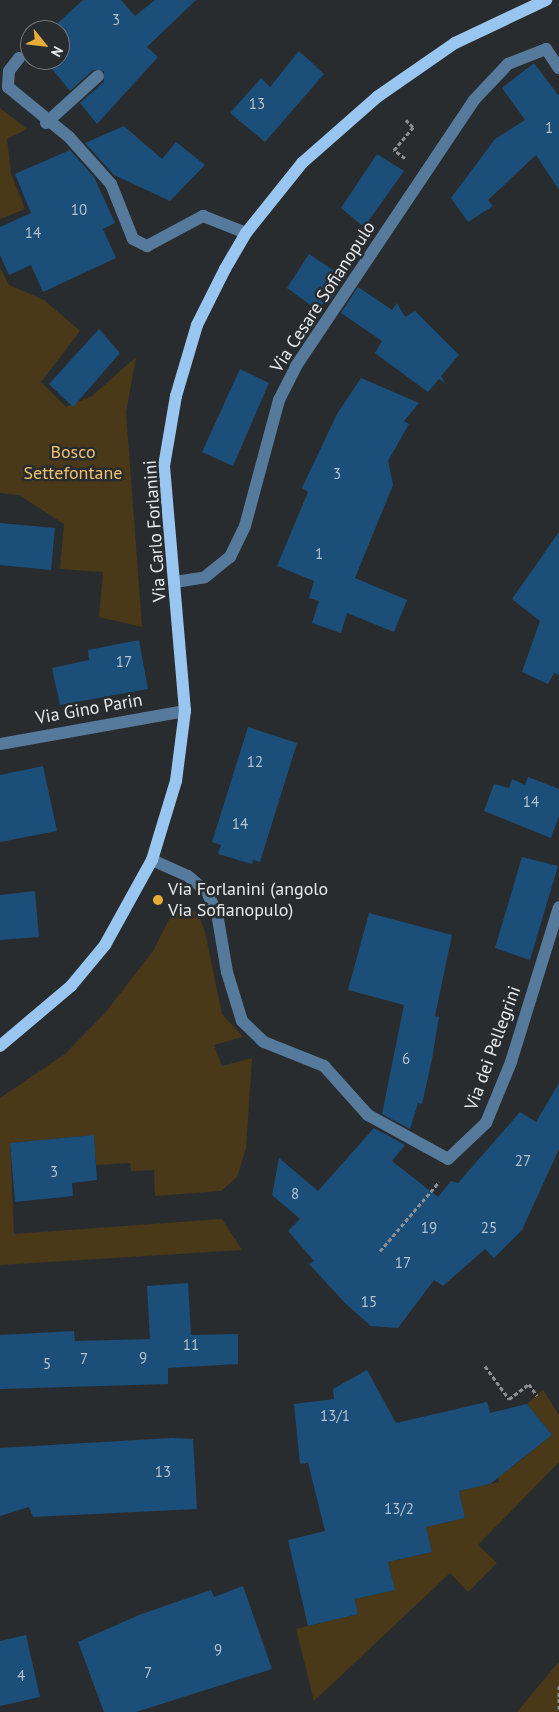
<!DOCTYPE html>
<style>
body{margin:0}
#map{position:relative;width:559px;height:1712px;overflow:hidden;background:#292c2f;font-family:"PT Sans",sans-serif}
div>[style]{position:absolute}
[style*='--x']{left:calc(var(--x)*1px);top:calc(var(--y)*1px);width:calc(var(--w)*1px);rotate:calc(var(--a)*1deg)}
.green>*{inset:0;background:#4a3918}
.building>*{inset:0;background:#1b4e78}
.path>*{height:3px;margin-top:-1.5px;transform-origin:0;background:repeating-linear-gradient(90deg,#8c8e91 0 4px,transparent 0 6.5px)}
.minor>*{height:12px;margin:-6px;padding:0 6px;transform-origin:6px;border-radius:6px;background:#567a9c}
.major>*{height:12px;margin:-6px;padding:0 6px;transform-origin:6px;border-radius:6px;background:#99c6f0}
.dots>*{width:14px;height:14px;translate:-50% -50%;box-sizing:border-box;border:2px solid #292c2f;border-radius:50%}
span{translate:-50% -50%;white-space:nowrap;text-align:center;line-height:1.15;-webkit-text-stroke:5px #292c2f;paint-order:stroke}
.number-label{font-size:15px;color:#b5c3cf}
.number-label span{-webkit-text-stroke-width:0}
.street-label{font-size:18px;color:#e8eaec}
.park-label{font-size:18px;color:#efc068}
.poi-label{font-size:18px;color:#e8eaec}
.left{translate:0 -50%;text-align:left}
.north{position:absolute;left:20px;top:20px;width:50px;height:50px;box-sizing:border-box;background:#292c2f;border:1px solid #75787b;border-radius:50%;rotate:119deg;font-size:14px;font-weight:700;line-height:20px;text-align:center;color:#e8eaec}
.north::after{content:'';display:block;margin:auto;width:18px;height:22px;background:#e5ad36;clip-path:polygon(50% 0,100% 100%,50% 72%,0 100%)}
</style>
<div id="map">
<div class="green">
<i style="clip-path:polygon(0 108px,27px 129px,7px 139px,11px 174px,25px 209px,0 219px)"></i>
<i style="clip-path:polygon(0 268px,9px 285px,44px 300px,80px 331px,41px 382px,66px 407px,92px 396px,136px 357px,126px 412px,142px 627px,99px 617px,103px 572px,60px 569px,64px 524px,19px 495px,0 493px)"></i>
<i style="clip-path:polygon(183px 903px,198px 914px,205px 932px,222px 1014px,243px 1037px,214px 1045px,222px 1066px,252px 1058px,246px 1148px,237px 1177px,221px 1191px,155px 1196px,154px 1170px,131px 1171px,130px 1163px,96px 1165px,94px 1135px,10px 1143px,14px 1234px,222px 1219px,242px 1250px,0 1265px,0 1098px,65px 1054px,105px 1013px,153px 951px,176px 906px)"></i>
<i style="clip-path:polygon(543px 1390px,559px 1415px,559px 1462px,478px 1545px,497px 1563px,468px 1592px,450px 1573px,314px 1701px,296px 1629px,358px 1614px,355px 1599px,395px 1590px,388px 1562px,432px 1552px,426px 1527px,465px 1518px,459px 1491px,499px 1482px,495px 1462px,511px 1468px,552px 1435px,527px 1404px)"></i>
<i style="clip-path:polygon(559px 1662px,559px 1712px,517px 1712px,551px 1671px)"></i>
</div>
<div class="building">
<i style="clip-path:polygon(83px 0,121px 0,135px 16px,155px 0,196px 0,147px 47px,158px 57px,97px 124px,80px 103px,104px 82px,104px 71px,93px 70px,70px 91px,45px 60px,60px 60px,60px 30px,50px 30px)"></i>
<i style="clip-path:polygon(299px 51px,324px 74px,265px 142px,230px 113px,261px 78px,270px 87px)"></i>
<i style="clip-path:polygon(534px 63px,559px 96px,559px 190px,536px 155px,488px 200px,493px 206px,468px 222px,451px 198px,495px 139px,525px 120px,502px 88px)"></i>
<i style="clip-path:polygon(124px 126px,162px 159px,176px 142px,205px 165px,170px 201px,114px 175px,85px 143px)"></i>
<i style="clip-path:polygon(70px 150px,94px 177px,115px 223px,103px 229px,116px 258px,43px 292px,31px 265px,9px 275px,0 255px,0 227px,31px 213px,15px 174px)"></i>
<i style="clip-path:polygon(377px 154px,404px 171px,364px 227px,341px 208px)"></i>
<i style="clip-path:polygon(309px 254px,345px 278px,328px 304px,324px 302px,317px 310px,287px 288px)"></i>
<i style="clip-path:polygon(358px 287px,392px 310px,397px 303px,405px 317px,415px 311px,459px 355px,441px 376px,445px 383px,439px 379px,428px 392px,375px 353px,382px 341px,341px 313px)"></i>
<i style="clip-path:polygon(99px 329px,120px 353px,73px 407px,49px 384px)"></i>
<i style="clip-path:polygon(240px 369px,269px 383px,233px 466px,202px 452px)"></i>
<i style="clip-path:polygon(361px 378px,419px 403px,404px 421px,409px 424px,388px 461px,393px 485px,355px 578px,407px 600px,394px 632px,347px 613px,341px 633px,312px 623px,319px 601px,309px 598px,314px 581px,277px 566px,308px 492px,302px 488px,337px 414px)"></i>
<i style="clip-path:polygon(0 523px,55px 528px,51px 570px,0 565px)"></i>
<i style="clip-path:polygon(559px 532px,559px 675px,554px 673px,548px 684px,522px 672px,540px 621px,512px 599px)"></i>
<i style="clip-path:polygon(139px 640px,148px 689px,60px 705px,52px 668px,89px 660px,88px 650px)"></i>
<i style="clip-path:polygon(248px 727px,297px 743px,260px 862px,253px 860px,252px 864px,218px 854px,221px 845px,212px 842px)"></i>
<i style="clip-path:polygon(43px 766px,57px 831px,0 842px,0 775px)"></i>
<i style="clip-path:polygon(528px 777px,559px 789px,559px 816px,551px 838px,484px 811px,494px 784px,509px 788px,512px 779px,525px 785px)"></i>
<i style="clip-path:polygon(522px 857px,558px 866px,530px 960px,495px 948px)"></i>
<i style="clip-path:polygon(35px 891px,39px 937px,0 940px,0 895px)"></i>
<i style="clip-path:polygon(369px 913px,452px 935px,435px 1016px,439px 1017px,432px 1059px,422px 1104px,418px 1103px,410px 1129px,382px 1114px,404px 1005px,348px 990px)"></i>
<i style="clip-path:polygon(559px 1083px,559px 1149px,522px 1230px,494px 1258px,485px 1249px,443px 1286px,434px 1280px,398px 1328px,371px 1326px,346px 1304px,309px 1264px,314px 1261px,288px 1231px,300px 1219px,272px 1195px,279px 1158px,318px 1191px,374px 1128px,405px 1145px,392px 1161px,438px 1197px,451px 1181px,458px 1183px,520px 1112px,536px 1122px)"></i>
<i style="clip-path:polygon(94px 1135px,97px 1180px,72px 1183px,73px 1196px,15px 1202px,10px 1143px)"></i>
<i style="clip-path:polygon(188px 1283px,191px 1335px,238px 1334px,238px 1364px,168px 1368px,168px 1384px,0 1389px,0 1335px,74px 1331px,75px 1341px,150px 1339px,147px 1286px)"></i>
<i style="clip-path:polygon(367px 1370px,396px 1423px,487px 1402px,490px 1413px,527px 1404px,552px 1435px,490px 1484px,459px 1491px,465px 1518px,426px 1527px,432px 1552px,388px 1562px,395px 1590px,355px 1599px,358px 1614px,308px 1626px,288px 1540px,325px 1531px,308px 1463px,300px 1464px,294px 1404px,334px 1399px,333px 1389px)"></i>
<i style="clip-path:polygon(171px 1438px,193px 1439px,197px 1509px,33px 1517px,29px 1507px,0 1516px,0 1448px)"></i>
<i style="clip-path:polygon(243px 1586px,272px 1669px,136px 1712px,104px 1712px,78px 1642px,139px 1615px,211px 1590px,214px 1597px)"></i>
<i style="clip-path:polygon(26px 1635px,40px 1697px,0 1706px,0 1641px)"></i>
</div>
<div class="path">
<i style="--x:405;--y:158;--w:14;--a:-144"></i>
<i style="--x:394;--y:150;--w:30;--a:-50"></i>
<i style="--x:413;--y:127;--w:10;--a:-135"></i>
<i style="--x:380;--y:1251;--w:91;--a:-49.5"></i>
<i style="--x:485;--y:1366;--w:41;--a:54"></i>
<i style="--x:509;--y:1399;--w:25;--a:-37"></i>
<i style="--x:529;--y:1384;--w:14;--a:56"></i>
<i style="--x:559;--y:1686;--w:23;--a:90"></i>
</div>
<div class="minor">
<i style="--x:19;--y:58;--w:16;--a:128"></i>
<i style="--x:9;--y:71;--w:16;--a:94"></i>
<i style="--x:8;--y:87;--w:79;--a:39.3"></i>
<i style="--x:69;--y:137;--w:63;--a:48.2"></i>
<i style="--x:111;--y:184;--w:59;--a:68.2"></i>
<i style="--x:133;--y:239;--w:16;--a:27"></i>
<i style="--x:147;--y:246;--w:64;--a:-28.2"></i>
<i style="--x:203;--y:216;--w:46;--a:21.6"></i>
<i style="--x:46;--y:123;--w:70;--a:-42.1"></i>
<i style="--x:175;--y:582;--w:30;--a:-9"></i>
<i style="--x:205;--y:577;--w:32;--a:-39"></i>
<i style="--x:230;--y:557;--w:34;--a:-64"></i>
<i style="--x:245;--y:526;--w:131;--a:-74.9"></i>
<i style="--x:279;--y:400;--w:38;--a:-63"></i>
<i style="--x:296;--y:366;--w:320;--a:-56.2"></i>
<i style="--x:474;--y:100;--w:50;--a:-46.6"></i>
<i style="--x:508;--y:64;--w:41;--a:-21.5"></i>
<i style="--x:546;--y:49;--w:23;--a:56"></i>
<i style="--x:0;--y:744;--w:188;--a:-10.1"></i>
<i style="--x:152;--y:860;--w:39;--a:24"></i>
<i style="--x:188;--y:876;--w:25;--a:40"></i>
<i style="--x:207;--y:892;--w:23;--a:65"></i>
<i style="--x:217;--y:913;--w:60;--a:80.4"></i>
<i style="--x:227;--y:972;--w:51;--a:73"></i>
<i style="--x:242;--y:1021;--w:30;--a:44"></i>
<i style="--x:264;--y:1042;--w:65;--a:21.8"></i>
<i style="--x:324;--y:1066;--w:66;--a:48.1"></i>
<i style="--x:368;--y:1115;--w:91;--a:28.8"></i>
<i style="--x:448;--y:1159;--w:52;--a:-43.5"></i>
<i style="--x:486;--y:1123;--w:66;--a:-67.7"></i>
<i style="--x:511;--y:1062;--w:162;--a:-72.8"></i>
</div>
<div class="major">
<i style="--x:0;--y:1046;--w:93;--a:-40.2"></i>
<i style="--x:71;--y:986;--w:53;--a:-50.3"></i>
<i style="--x:105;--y:945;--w:97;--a:-61.1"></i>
<i style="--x:152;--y:860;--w:83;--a:-73.1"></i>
<i style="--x:176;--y:781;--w:71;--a:-82.7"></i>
<i style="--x:185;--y:711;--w:246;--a:-94.9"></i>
<i style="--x:164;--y:466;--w:71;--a:-80.3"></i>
<i style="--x:176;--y:396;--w:74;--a:-73.5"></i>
<i style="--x:197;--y:325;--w:63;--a:-63.4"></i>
<i style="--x:225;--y:269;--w:42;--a:-59.7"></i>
<i style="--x:246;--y:233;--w:90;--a:-51.3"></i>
<i style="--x:302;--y:163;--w:100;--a:-41.3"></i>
<i style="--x:377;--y:97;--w:95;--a:-34.7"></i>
<i style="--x:455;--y:43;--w:101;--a:-25.3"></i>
</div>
<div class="dots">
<i style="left:158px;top:900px;background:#e5ad36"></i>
</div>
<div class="number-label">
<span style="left:116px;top:20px">3</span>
<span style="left:257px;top:104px">13</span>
<span style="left:549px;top:128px">1</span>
<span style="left:79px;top:210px">10</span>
<span style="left:33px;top:233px">14</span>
<span style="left:337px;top:474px">3</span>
<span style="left:319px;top:554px">1</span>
<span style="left:124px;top:662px">17</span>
<span style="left:255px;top:762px">12</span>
<span style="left:531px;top:802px">14</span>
<span style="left:240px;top:824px">14</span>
<span style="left:406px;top:1059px">6</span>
<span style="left:523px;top:1161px">27</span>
<span style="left:54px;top:1172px">3</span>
<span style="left:295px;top:1194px">8</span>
<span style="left:429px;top:1228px">19</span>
<span style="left:489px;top:1228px">25</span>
<span style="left:403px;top:1263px">17</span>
<span style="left:369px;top:1302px">15</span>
<span style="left:191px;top:1345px">11</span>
<span style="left:143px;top:1358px">9</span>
<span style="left:84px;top:1359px">7</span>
<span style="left:47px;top:1364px">5</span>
<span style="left:335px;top:1416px">13/1</span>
<span style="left:163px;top:1472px">13</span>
<span style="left:399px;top:1509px">13/2</span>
<span style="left:218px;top:1650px">9</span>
<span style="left:148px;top:1673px">7</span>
<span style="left:21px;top:1676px">4</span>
</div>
<div class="street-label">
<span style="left:323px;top:297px;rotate:-57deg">Via Cesare Sofianopulo</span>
<span style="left:155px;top:531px;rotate:-94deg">Via Carlo Forlanini</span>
<span style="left:89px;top:709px;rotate:-10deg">Via Gino Parin</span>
<span style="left:493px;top:1048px;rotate:-70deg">Via dei Pellegrini</span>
</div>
<div class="park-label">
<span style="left:73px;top:463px">Bosco<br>Settefontane</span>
</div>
<div class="poi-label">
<span class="left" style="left:168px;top:900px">Via Forlanini (angolo<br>Via Sofianopulo)</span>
</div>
<div class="north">N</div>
</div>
